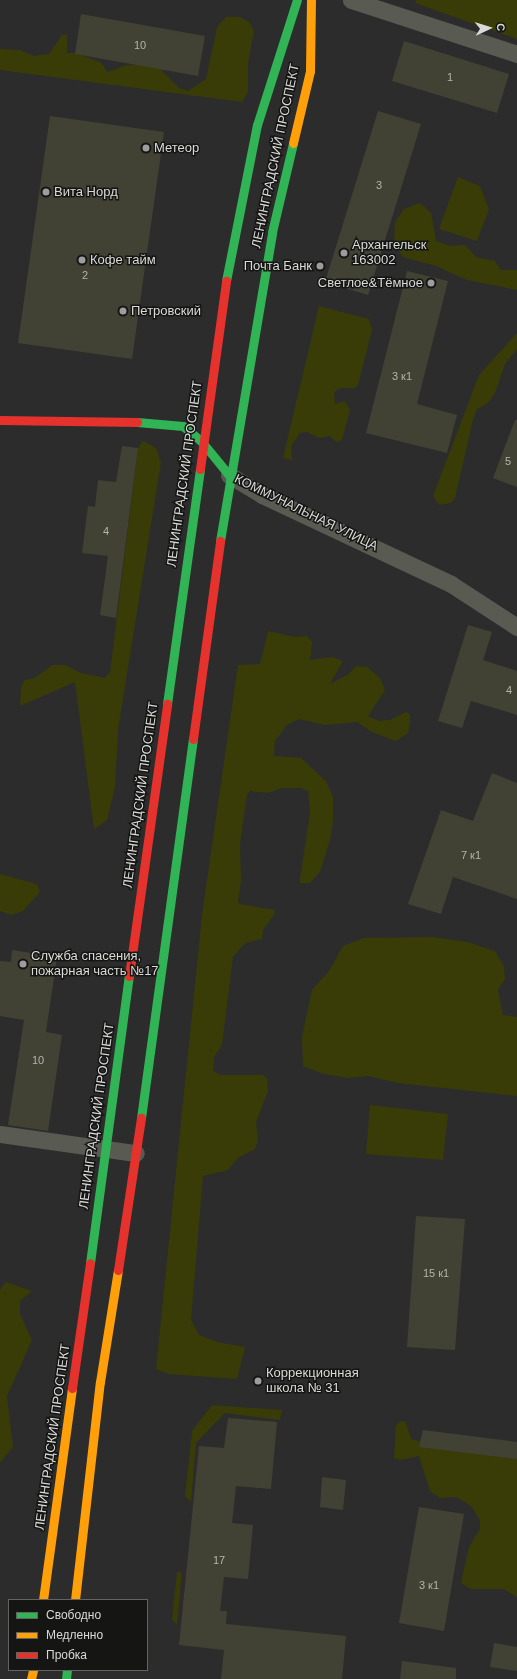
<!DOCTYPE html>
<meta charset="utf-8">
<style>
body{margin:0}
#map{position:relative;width:517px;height:1679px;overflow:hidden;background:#2c2c2c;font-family:Arial,sans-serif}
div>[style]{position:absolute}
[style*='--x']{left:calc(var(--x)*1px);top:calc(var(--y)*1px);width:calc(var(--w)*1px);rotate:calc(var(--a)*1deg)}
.green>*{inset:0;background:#393c06}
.building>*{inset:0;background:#414233}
.street>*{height:17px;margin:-8.5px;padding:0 8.5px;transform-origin:8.5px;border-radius:8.5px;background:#595a52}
.fast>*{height:9px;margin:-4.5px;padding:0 4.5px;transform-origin:4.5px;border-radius:4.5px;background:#30b455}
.slow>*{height:9px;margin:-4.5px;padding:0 4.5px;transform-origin:4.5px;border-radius:4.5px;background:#ff9f0a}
.jam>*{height:9px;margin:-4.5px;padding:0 4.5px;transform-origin:4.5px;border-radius:4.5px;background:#e5322d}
.dots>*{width:11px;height:11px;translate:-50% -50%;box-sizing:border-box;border:2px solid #151514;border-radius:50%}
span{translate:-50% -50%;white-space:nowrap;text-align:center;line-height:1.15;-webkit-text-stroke:3px #151514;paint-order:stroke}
.number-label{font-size:11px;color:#b3b4af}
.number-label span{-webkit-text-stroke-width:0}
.poi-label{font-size:13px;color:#d9dad8}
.left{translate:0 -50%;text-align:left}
.right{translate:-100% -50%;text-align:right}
.street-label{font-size:13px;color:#d9dad8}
.legend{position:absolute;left:8px;top:1599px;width:140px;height:72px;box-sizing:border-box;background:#151514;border:1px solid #636462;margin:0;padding:5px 7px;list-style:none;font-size:12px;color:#d9dad8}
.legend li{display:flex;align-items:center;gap:8px;height:20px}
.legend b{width:20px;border:1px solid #636462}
.north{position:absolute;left:469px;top:8px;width:40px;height:40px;-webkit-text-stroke:3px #151514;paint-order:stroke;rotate:86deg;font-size:11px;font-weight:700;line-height:16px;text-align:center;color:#d9dad8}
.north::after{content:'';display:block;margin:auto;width:14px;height:18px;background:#d9dad8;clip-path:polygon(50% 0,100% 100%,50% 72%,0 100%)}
</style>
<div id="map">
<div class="green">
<i style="clip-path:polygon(416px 0,517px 0,517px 39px,415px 3px)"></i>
<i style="clip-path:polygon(226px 17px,240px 17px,249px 22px,254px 31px,248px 63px,248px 92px,242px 102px,0 70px,0 49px,20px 50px,34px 56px,49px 54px,62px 35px,67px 35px,67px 53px,76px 53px,102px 63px,107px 72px,127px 65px,145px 65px,160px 69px,179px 88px,188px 91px,206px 79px,217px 27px)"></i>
<i style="clip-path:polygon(458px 177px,480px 186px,489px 209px,477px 241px,439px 229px)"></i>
<i style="clip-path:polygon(420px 203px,431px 213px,436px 241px,450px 246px,465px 245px,476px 257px,495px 261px,501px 270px,517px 270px,517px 290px,467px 280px,436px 266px,403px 257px,394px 243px,395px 222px,404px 209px)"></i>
<i style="clip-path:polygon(319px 306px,369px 319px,372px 330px,358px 385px,355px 388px,341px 388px,334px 392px,335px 404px,345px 401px,350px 410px,342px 440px,336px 442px,330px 436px,319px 438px,307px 432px,300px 433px,291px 446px,292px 460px,283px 458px)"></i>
<i style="clip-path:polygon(517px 333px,517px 349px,505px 364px,495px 393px,488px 403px,477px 409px,473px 420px,455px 498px,451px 503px,439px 505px,433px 496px,479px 375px)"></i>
<i style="clip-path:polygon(143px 441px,156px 448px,161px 462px,118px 730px,115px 787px,107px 820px,94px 829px,75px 682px,20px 706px,21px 686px,25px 680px,35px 678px,52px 665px,65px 665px,81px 673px,105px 678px,110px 672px,138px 448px)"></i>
<i style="clip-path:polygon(268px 631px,295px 637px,307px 636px,312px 642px,310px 660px,332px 657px,343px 661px,330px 684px,349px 674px,356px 666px,367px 667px,380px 678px,385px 690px,368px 716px,379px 721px,390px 720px,406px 712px,410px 714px,410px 723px,408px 733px,396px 741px,372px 732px,357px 722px,325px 725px,299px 719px,287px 725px,275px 741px,274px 756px,301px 758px,326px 781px,333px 797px,333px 822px,330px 840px,320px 872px,310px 883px,300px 883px,300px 879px,310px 812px,308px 791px,301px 788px,282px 788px,268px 793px,250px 791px,247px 795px,240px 844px,241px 881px,238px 901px,240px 904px,275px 910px,274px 915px,263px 930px,262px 939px,245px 943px,233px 957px,222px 1045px,214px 1057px,213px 1071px,221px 1075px,263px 1075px,267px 1078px,268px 1091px,256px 1122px,258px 1140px,255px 1149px,238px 1158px,228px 1170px,203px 1176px,191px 1320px,199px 1335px,217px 1342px,245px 1347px,237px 1379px,168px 1374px,156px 1369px,202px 915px,238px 665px,260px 664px)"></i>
<i style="clip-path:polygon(0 874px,37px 884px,40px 892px,23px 911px,11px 915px,0 911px)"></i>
<i style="clip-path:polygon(433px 937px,467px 942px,495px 951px,504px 967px,505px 979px,498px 990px,503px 1015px,517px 1017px,517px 1096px,398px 1083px,368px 1076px,347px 1078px,321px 1073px,303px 1066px,302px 1037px,312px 990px,329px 971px,343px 946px,364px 938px)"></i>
<i style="clip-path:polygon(370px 1105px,448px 1114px,443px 1160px,366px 1154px)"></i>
<i style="clip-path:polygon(6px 1282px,32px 1291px,20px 1301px,20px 1314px,32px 1340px,7px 1396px,13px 1447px,0 1463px,0 1290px)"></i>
<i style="clip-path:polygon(212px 1405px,282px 1410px,280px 1420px,225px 1413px,196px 1443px,191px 1502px,185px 1496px,192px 1431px)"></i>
<i style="clip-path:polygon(405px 1421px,412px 1440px,517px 1455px,517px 1597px,504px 1589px,471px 1589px,461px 1583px,469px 1547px,480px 1529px,480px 1520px,471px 1506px,457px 1497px,440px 1498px,430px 1491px,419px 1456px,400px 1460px,394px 1458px,396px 1426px,399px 1422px)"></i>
<i style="clip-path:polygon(177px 1572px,182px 1572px,177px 1625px,172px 1619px)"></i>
</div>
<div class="building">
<i style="clip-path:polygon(81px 14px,205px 36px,198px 76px,75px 54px)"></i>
<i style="clip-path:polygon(404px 41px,509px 74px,497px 113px,392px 81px)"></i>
<i style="clip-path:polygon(378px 111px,421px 124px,368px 295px,325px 282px)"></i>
<i style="clip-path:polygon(50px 116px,164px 132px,132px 359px,18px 343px)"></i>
<i style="clip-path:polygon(407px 271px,448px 281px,417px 404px,457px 415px,447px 453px,366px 433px)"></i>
<i style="clip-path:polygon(515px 420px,517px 420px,517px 487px,493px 478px)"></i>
<i style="clip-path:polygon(122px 446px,138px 448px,116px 618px,100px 615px,108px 556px,82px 553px,88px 506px,95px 507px,98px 480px,116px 482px)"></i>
<i style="clip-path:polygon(468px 625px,492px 632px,483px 660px,517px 671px,517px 715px,471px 701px,462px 728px,438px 721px)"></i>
<i style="clip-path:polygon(492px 773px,517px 783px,517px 899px,453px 877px,441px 914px,408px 904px,441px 810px,473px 821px)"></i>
<i style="clip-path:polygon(12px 950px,57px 957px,46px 1032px,62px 1035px,48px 1131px,8px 1125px,24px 1020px,0 1016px,0 961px,11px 962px)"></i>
<i style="clip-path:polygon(416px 1216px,465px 1219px,455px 1350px,407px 1347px)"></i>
<i style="clip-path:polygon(228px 1418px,277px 1422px,271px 1489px,236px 1486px,232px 1523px,253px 1525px,248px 1579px,224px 1577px,220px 1611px,227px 1611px,226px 1624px,346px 1636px,342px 1679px,221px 1679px,224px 1650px,179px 1645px,199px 1446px,224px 1448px)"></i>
<i style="clip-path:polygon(423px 1430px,517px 1442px,517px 1459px,419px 1447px)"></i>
<i style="clip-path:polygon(322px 1477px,346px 1480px,343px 1510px,320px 1507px)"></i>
<i style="clip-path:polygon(419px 1507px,464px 1514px,444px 1631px,399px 1623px)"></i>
<i style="clip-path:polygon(494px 1643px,517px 1647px,517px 1671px,490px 1667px)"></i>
<i style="clip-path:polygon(402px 1661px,456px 1668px,456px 1679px,400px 1679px)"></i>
</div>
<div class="street">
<i style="--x:351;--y:0;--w:175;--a:18"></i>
<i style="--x:229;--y:475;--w:39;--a:31"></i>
<i style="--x:262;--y:495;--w:209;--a:25.2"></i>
<i style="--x:451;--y:584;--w:79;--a:33.1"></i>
<i style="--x:0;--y:1134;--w:137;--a:8"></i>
</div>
<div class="fast">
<i style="--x:226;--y:281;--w:159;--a:-78.8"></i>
<i style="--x:257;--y:125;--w:131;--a:-72.3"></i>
<i style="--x:137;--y:422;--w:46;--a:5"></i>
<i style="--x:183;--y:426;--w:25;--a:40"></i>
<i style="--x:202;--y:442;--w:43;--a:50.7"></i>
<i style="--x:220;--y:541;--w:313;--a:-80.4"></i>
<i style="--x:272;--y:232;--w:91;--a:-76.7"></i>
<i style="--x:167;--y:704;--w:237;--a:-82"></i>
<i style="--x:141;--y:1118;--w:383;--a:-82.2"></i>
<i style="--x:90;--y:1263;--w:290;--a:-82.3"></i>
<i style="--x:66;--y:1679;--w:9;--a:-84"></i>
</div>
<div class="slow">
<i style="--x:293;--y:143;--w:74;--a:-76.7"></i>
<i style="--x:310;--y:71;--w:71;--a:-89.2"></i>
<i style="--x:43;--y:1600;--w:214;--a:-82.2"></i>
<i style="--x:75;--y:1600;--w:219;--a:-83.5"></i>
<i style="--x:100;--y:1382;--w:113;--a:-80.9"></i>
<i style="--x:31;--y:1679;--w:9;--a:-77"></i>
</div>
<div class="jam">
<i style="--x:0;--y:420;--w:137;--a:0.8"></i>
<i style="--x:200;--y:469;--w:190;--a:-82.1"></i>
<i style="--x:193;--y:739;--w:200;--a:-82.2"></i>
<i style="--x:129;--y:976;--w:275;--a:-82"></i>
<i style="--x:118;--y:1270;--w:154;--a:-81.4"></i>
<i style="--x:72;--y:1388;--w:126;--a:-81.8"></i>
</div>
<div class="dots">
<i style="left:146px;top:148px;background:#9c9d9c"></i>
<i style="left:46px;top:192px;background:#9c9d9c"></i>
<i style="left:344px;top:253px;background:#9c9d9c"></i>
<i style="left:82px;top:260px;background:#9c9d9c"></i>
<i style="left:320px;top:266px;background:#9c9d9c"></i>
<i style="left:431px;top:283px;background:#9c9d9c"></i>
<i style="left:123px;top:311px;background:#9c9d9c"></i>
<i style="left:23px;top:964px;background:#9c9d9c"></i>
<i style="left:258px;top:1381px;background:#9c9d9c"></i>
</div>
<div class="number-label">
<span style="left:140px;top:45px">10</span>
<span style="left:450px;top:77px">1</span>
<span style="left:379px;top:185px">3</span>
<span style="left:85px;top:275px">2</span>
<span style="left:402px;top:376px">3 к1</span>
<span style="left:508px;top:461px">5</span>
<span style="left:106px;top:531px">4</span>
<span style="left:509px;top:690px">4</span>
<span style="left:471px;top:855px">7 к1</span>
<span style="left:38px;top:1060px">10</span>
<span style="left:436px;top:1273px">15 к1</span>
<span style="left:219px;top:1560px">17</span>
<span style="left:429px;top:1585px">3 к1</span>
</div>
<div class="poi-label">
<span class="left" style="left:154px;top:148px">Метеор</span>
<span class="left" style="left:54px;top:192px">Вита Норд</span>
<span class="left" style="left:352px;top:253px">Архангельск<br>163002</span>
<span class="left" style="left:90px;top:260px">Кофе тайм</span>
<span class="right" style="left:312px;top:266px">Почта Банк</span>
<span class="right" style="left:423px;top:283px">Светлое&amp;Тёмное</span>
<span class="left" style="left:131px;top:311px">Петровский</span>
<span class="left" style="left:31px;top:964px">Служба спасения,<br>пожарная часть №17</span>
<span class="left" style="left:266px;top:1381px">Коррекционная<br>школа № 31</span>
</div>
<div class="street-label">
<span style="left:276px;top:156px;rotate:-78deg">ЛЕНИНГРАДСКИЙ ПРОСПЕКТ</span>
<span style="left:185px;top:474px;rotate:-82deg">ЛЕНИНГРАДСКИЙ ПРОСПЕКТ</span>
<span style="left:306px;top:513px;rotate:26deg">КОММУНАЛЬНАЯ УЛИЦА</span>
<span style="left:141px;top:795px;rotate:-82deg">ЛЕНИНГРАДСКИЙ ПРОСПЕКТ</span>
<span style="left:97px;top:1116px;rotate:-82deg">ЛЕНИНГРАДСКИЙ ПРОСПЕКТ</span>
<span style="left:53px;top:1437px;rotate:-82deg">ЛЕНИНГРАДСКИЙ ПРОСПЕКТ</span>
</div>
<ul class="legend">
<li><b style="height:5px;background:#30b455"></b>Свободно</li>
<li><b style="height:5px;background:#ff9f0a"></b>Медленно</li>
<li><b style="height:5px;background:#e5322d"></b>Пробка</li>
</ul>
<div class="north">С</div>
</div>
